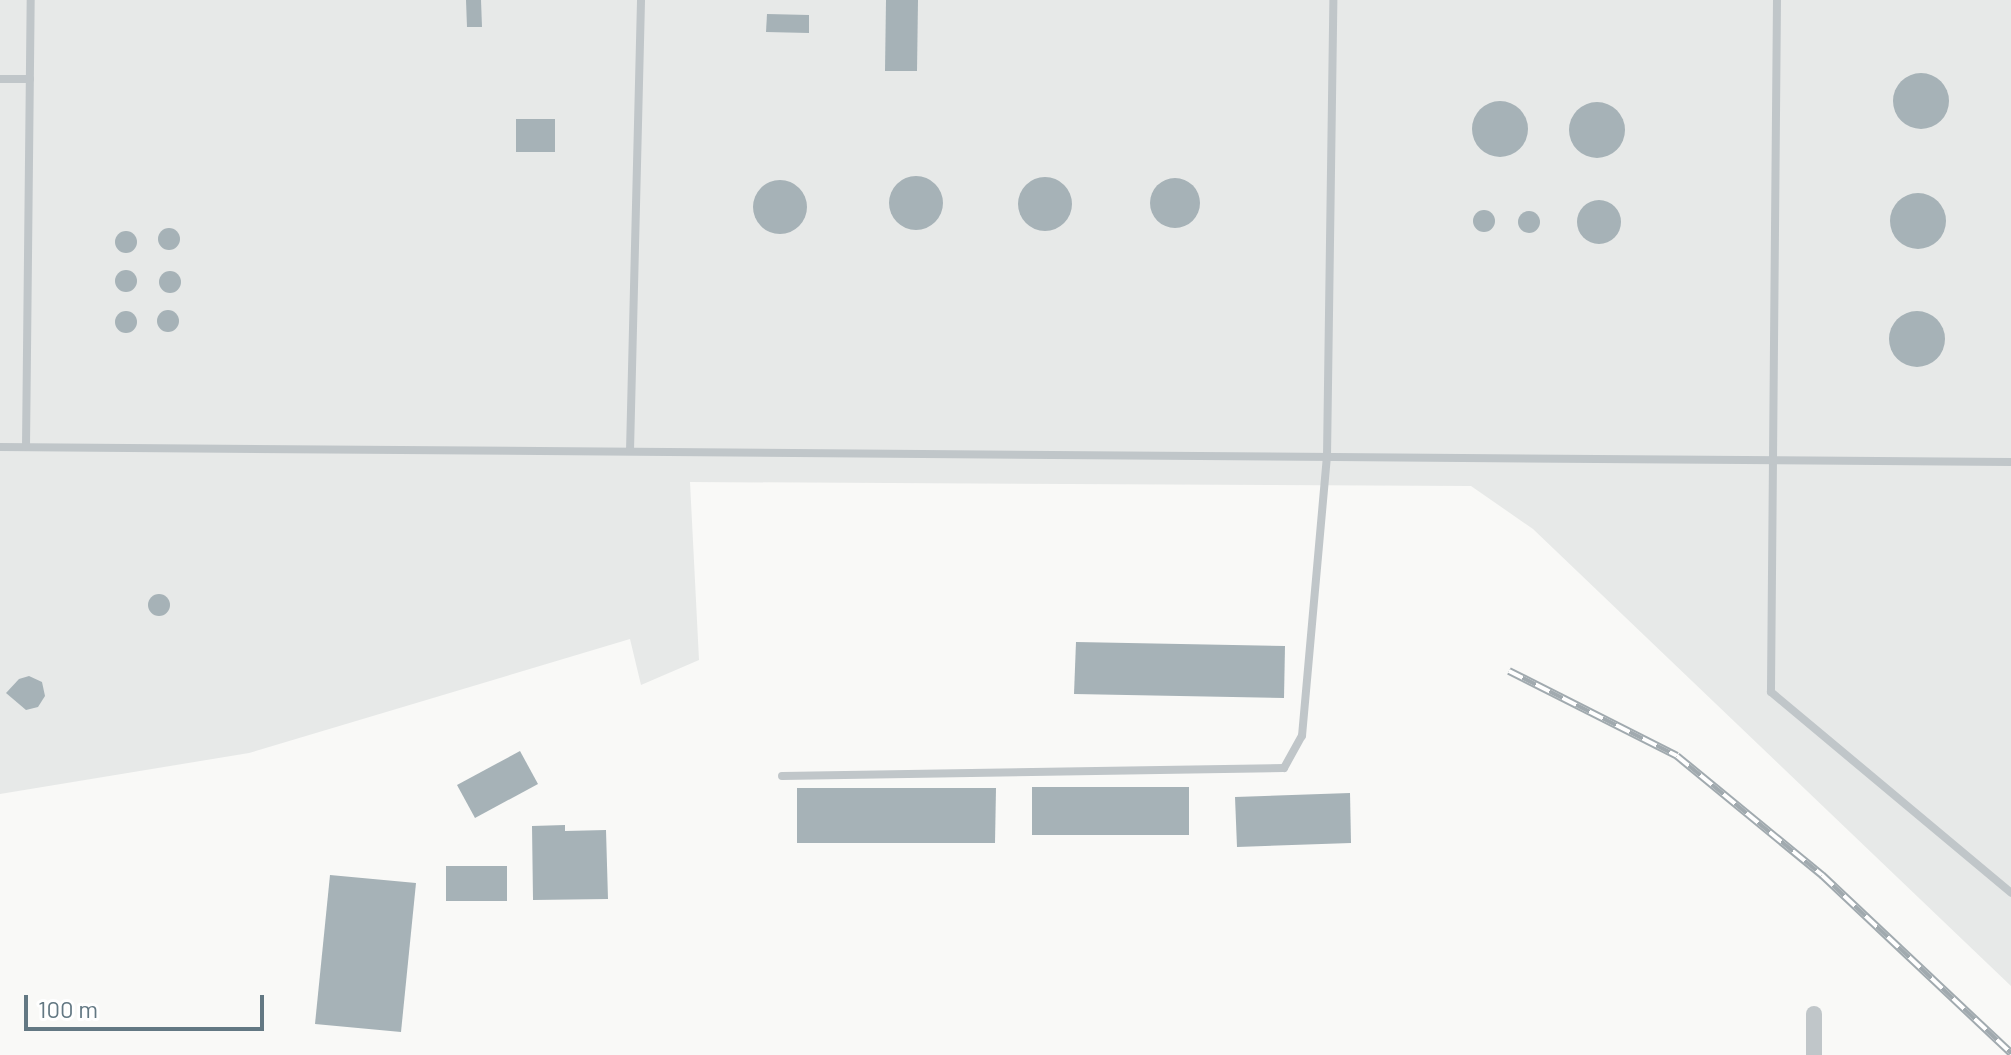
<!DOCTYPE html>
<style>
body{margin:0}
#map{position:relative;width:2011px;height:1055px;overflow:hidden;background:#f9f9f7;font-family:Barlow,sans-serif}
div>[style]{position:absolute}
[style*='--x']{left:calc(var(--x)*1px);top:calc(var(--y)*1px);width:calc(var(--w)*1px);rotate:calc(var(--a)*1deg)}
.built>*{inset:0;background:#e7e9e8}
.building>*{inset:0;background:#a6b2b7}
.round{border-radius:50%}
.service>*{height:8px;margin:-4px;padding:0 4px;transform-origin:4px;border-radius:4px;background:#c0c6c9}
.minor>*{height:16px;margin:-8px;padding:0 8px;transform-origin:8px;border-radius:8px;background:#c0c6c9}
.rail>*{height:8px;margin-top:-4px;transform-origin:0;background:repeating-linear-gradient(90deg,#fff 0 15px,#a1aaaf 0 30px);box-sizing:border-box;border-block:2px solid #a1aaaf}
span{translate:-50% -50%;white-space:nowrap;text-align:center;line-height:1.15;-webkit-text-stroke:8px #fff;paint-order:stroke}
.scale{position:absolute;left:24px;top:995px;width:240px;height:36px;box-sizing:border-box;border:4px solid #637883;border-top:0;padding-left:10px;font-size:24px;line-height:28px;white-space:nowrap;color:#637883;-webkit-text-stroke:6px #fff;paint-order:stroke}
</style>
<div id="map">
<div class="built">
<i style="clip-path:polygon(0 0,2011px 0,2011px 986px,1533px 529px,1471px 486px,690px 482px,699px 660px,641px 685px,630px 639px,249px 753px,0 794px)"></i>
</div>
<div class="building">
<i style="clip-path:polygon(466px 0,481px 0,482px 27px,467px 27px)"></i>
<i style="clip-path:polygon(886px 0,918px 0,917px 71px,885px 71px)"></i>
<i style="clip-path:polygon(767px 14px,809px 15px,809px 33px,766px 32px)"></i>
<i class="round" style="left:1893px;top:73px;width:56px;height:56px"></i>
<i class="round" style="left:1472px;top:101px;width:56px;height:56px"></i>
<i class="round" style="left:1569px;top:102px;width:56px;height:56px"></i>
<i style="clip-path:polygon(516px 119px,555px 119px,555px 152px,516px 152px)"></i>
<i class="round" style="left:889px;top:176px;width:54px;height:54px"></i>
<i class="round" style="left:1018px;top:177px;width:54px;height:54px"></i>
<i class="round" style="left:1150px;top:178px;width:50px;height:50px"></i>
<i class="round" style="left:753px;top:180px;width:54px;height:54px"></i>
<i class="round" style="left:1890px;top:193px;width:56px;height:56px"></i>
<i class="round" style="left:1577px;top:200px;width:44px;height:44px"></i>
<i class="round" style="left:1473px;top:210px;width:22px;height:22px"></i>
<i class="round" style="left:1518px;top:211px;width:22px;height:22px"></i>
<i class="round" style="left:158px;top:228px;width:22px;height:22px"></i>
<i class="round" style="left:115px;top:231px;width:22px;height:22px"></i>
<i class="round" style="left:115px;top:270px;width:22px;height:22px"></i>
<i class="round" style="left:159px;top:271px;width:22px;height:22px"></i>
<i class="round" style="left:157px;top:310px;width:22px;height:22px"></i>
<i class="round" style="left:1889px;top:311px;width:56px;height:56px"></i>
<i class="round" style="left:115px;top:311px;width:22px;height:22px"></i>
<i class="round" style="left:148px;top:594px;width:22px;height:22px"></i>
<i style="clip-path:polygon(1076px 642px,1285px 646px,1284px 698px,1074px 694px)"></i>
<i style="clip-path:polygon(29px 676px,42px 682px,45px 696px,38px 707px,26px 710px,6px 693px,19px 679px)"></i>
<i style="clip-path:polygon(520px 751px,538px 784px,475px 818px,457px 785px)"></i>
<i style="clip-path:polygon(1032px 787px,1189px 787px,1189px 835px,1032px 835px)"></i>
<i style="clip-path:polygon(797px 788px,996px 788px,995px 843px,797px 843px)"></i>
<i style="clip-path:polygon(1350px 793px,1351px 843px,1237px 847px,1235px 797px)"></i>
<i style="clip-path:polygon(565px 825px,565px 831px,606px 830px,608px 899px,533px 900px,532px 826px)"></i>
<i style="clip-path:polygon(446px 866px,507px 866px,507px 901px,446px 901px)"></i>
<i style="clip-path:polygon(330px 875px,416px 883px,401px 1032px,315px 1024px)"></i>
</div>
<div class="service">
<i style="--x:1777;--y:0;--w:692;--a:90.5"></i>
<i style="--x:1771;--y:692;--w:313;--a:39.9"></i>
<i style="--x:0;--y:79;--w:30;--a:0"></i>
<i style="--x:0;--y:447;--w:2011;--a:0.43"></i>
<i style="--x:26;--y:447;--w:447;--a:-89.4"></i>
<i style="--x:630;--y:451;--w:451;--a:-88.6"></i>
<i style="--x:782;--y:776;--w:502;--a:-0.91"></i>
<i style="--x:1284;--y:768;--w:37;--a:-61"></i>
<i style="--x:1302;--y:736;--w:280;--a:-84.9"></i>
<i style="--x:1327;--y:457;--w:457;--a:-89.2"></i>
</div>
<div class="minor">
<i style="--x:1814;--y:1014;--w:41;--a:90"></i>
</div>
<div class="rail">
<i style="--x:1509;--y:671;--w:188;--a:26.8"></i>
<i style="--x:1677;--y:756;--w:188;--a:39.4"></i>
<i style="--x:1822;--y:875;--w:260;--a:43.3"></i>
</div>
<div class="scale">100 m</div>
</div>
